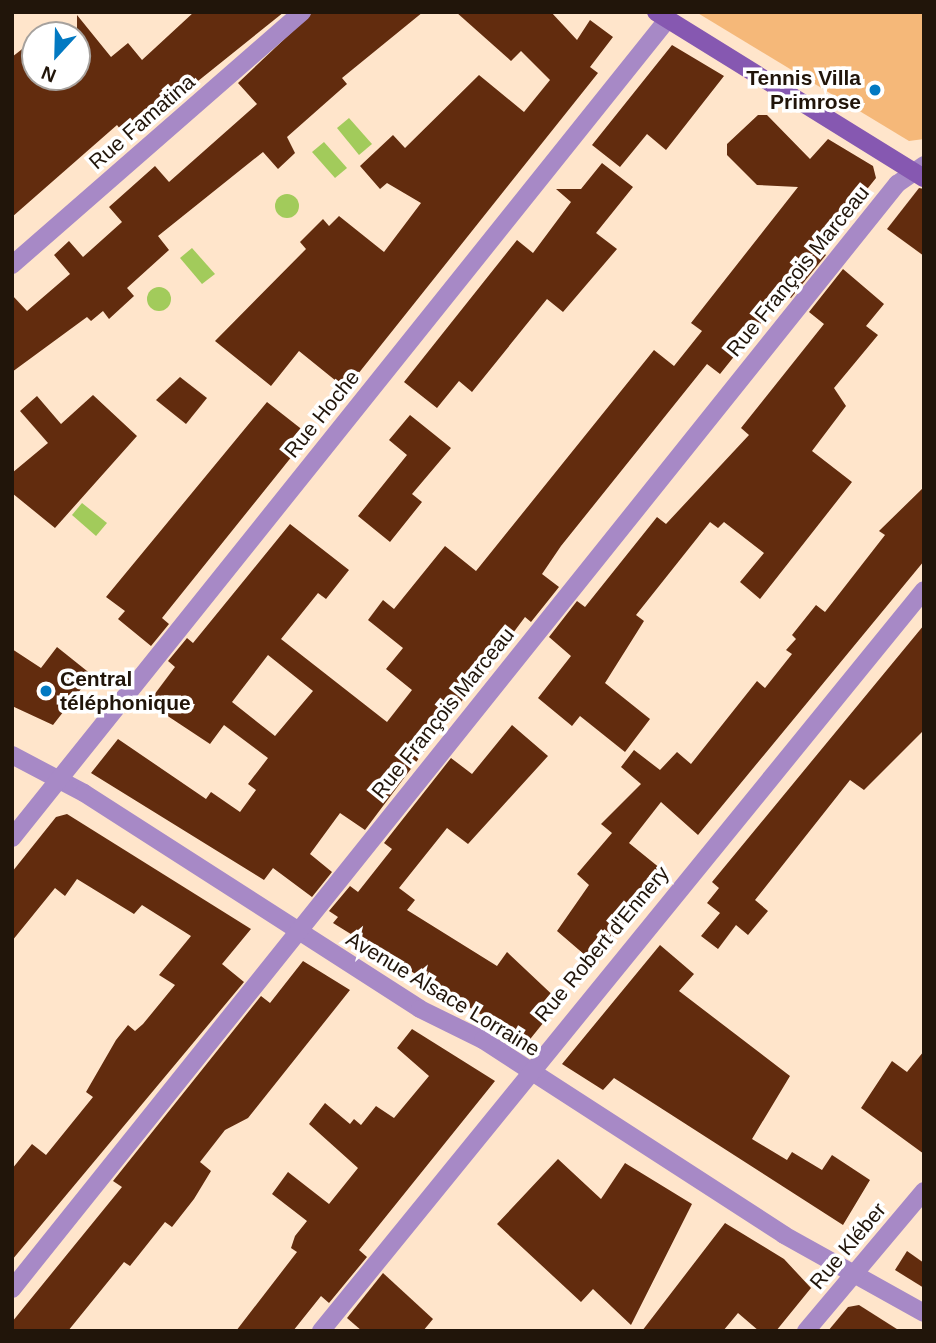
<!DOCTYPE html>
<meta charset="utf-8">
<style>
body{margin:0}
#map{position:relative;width:936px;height:1343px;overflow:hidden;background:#ffe5cb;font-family:Helvetica,sans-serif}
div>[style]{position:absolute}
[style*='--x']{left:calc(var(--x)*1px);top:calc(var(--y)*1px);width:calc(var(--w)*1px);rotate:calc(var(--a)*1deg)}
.green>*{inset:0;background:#f5b879}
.water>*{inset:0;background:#a2cb5b}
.round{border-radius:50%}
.building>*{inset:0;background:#622c0e}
.street>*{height:18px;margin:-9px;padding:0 9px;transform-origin:9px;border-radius:9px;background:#a789c6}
.secondary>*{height:18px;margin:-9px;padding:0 9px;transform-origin:9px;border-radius:9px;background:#8658b1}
.dots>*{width:19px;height:19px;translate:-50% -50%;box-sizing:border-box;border:4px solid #fff;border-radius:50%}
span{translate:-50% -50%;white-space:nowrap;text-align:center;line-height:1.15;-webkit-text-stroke:7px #fff;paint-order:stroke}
.poi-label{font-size:21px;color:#21150a;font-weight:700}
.right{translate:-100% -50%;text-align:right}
.left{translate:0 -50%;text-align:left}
.street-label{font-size:21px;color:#21150a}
.frame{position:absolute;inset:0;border:14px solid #21150a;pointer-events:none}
.north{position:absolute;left:21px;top:21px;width:70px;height:70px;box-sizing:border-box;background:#fff;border:2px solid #a6a19d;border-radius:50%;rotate:202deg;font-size:19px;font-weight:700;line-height:28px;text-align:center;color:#21150a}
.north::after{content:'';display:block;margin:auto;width:24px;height:32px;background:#0279c2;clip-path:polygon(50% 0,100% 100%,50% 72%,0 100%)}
</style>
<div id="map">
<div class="green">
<i style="clip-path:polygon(696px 12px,924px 12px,924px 139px,909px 141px)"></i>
</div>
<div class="water">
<i style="clip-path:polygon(349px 118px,372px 144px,359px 155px,337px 128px)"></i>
<i style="clip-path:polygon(324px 142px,347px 168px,335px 178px,312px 152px)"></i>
<i class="round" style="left:275px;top:194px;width:24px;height:24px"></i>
<i style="clip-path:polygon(192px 248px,215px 274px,202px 284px,180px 258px)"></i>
<i class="round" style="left:147px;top:287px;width:24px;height:24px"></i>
<i style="clip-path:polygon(82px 503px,107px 523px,96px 536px,72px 515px)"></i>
</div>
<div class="building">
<i style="clip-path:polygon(194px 12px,284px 12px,127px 138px,117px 125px,12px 217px,12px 57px,35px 39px,35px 77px,77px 77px,77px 15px,111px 57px,128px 43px,142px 60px)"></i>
<i style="clip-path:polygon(313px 12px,423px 12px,342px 78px,347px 84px,287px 137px,295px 153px,278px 169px,263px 152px,158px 236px,169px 250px,127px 288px,134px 296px,109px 319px,103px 311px,91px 321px,87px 317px,12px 372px,12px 295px,27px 311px,70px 274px,54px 255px,69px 241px,83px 257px,122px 222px,109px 207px,155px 166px,169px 182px,257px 104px,238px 83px)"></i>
<i style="clip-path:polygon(456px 12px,551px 12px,577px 40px,590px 20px,613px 37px,590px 67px,598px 73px,346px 389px,299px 351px,271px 386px,215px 341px,306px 249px,300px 242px,323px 219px,329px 226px,339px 216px,384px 252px,421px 203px,387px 183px,380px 189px,360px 166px,393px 135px,405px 148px,479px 75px,524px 112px,550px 80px,521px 51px,511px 61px)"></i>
<i style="clip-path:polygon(672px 45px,724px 76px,666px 150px,647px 134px,620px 167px,592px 145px)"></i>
<i style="clip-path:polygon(evenodd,758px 115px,767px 115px,810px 159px,828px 139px,873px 166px,876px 178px,819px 249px,826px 255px,791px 298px,784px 294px,720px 374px,707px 364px,561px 546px,542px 574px,559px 587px,531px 622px,525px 617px,365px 830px,340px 813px,310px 854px,332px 872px,312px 897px,273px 868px,264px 880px,91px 773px,118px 739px,206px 799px,211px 792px,240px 812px,256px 790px,248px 784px,268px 758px,224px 725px,210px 744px,148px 703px,175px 667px,168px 661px,187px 638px,193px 643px,290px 524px,349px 570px,326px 599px,318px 593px,281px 639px,387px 722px,412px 690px,386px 669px,403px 648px,368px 620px,383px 600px,394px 609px,445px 546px,476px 571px,654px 350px,674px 366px,702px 331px,691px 323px,798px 187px,757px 185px,727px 155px,727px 144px,758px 115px,268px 655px,313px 691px,275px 736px,232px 702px,268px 655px)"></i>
<i style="clip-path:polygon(602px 163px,633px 187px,596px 233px,617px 249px,563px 312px,547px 299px,472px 392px,459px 381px,437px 408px,404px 382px,517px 240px,533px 253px,571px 202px,556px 189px,581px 189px)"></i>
<i style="clip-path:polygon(919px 188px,924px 189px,924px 256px,887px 229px)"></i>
<i style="clip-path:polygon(843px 269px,884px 304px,866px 326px,878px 335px,834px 388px,846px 406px,812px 451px,852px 482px,760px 599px,740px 582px,764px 553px,724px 522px,718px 528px,710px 522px,636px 615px,644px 621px,605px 683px,650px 719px,625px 752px,580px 716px,572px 726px,538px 698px,571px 656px,549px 637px,577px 601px,585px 607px,657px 517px,666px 524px,749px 435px,741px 428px,824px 324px,809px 312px)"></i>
<i style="clip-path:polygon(180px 377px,207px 398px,186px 424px,156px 400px)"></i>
<i style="clip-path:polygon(93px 395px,137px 436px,55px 528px,12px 493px,12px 473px,48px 443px,20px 411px,37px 396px,61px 424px)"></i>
<i style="clip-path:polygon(267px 402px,309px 435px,162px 618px,169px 624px,151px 646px,118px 619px,125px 611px,106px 597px)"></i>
<i style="clip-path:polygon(410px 415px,451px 448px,412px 494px,422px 502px,390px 542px,358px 516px,407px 455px,389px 440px)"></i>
<i style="clip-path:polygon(924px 487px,924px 561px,698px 835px,661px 802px,629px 843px,666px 873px,593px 962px,557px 931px,589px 885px,577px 874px,612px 833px,601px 824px,641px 784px,621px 767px,634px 750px,660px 770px,677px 752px,691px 764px,757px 681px,765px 688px,792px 654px,786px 650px,796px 639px,792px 635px,816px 605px,825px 612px,885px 535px,879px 531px)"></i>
<i style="clip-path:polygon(924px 625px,924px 730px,864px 790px,850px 780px,755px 900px,768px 911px,748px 935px,736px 925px,718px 949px,701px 936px,720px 913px,707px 903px,719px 888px,712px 882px)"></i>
<i style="clip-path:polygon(57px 647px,92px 675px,53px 725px,12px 706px,12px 649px,41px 668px)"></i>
<i style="clip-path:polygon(512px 725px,548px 756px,468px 844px,447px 828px,399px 888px,415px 900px,407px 910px,497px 966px,507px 952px,560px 1002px,527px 1043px,333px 923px,338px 917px,329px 911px,350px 886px,358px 892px,392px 849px,384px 843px,451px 758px,472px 774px)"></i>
<i style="clip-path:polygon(67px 814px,251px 929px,222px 964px,244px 982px,12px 1260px,12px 1169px,32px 1144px,46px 1155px,93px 1097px,86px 1092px,116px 1040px,128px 1025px,135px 1031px,143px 1024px,175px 985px,159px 975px,191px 936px,142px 905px,134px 914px,77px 879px,65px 896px,55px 888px,12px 941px,12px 872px,56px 817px)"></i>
<i style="clip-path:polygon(660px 945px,694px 974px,679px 991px,790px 1076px,752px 1139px,787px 1160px,792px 1152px,822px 1170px,832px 1155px,870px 1180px,843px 1225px,614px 1078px,603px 1090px,562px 1064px)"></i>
<i style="clip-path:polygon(303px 961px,350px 990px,248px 1118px,225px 1130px,200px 1162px,211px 1171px,194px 1199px,172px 1227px,165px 1222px,130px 1266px,124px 1262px,68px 1331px,12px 1331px,12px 1322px,122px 1187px,113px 1181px,261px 996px,270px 1003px)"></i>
<i style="clip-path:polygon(412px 1029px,495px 1081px,359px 1250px,367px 1257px,329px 1303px,321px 1296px,293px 1331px,236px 1331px,297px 1252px,291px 1248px,295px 1236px,307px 1221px,272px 1194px,288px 1172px,329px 1204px,358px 1168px,309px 1124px,325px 1103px,350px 1124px,354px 1119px,361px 1125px,376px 1106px,394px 1118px,429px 1076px,397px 1048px)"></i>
<i style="clip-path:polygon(924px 1051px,924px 1154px,861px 1108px,892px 1061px,907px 1072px)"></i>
<i style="clip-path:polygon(558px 1159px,601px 1199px,625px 1163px,692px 1204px,631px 1325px,593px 1289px,581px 1302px,497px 1224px)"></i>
<i style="clip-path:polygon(725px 1223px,784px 1259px,811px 1288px,776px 1331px,759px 1331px,738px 1313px,723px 1331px,642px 1331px)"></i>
<i style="clip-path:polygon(907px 1251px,924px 1263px,924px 1288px,895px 1270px)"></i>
<i style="clip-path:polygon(383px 1273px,433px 1319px,423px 1331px,362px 1331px,347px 1318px)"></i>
<i style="clip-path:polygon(859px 1305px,900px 1331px,828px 1331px,848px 1307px)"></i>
</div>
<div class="street">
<i style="--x:12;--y:265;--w:385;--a:-41.1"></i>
<i style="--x:12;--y:755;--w:81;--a:27.8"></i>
<i style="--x:84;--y:793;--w:399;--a:32.7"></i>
<i style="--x:420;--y:1009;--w:70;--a:26.2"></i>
<i style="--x:483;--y:1040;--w:359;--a:32.9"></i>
<i style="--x:784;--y:1235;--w:160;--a:29.1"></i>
<i style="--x:12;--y:838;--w:1049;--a:-51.31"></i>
<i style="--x:12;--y:1289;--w:1416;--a:-51.31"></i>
<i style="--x:897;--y:184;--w:33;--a:-35"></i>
<i style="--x:321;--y:1331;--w:955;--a:-50.86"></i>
<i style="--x:806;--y:1331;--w:183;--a:-49.9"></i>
</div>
<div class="secondary">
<i style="--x:656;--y:12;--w:315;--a:31.8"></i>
</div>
<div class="dots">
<i style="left:875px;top:90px;background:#0279c2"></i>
<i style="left:46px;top:691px;background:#0279c2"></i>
</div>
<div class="poi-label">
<span class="right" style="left:861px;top:90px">Tennis Villa<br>Primrose</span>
<span class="left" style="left:60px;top:691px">Central<br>téléphonique</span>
</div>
<div class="street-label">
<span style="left:142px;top:122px;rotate:-41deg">Rue Famatina</span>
<span style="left:798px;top:271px;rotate:-51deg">Rue François Marceau</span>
<span style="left:322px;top:414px;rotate:-51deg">Rue Hoche</span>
<span style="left:443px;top:713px;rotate:-51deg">Rue François Marceau</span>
<span style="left:602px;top:944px;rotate:-50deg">Rue Robert d'Ennery</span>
<span style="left:443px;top:994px;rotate:31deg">Avenue Alsace Lorraine</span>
<span style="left:848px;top:1246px;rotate:-50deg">Rue Kléber</span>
</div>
<div class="frame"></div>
<div class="north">N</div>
</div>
